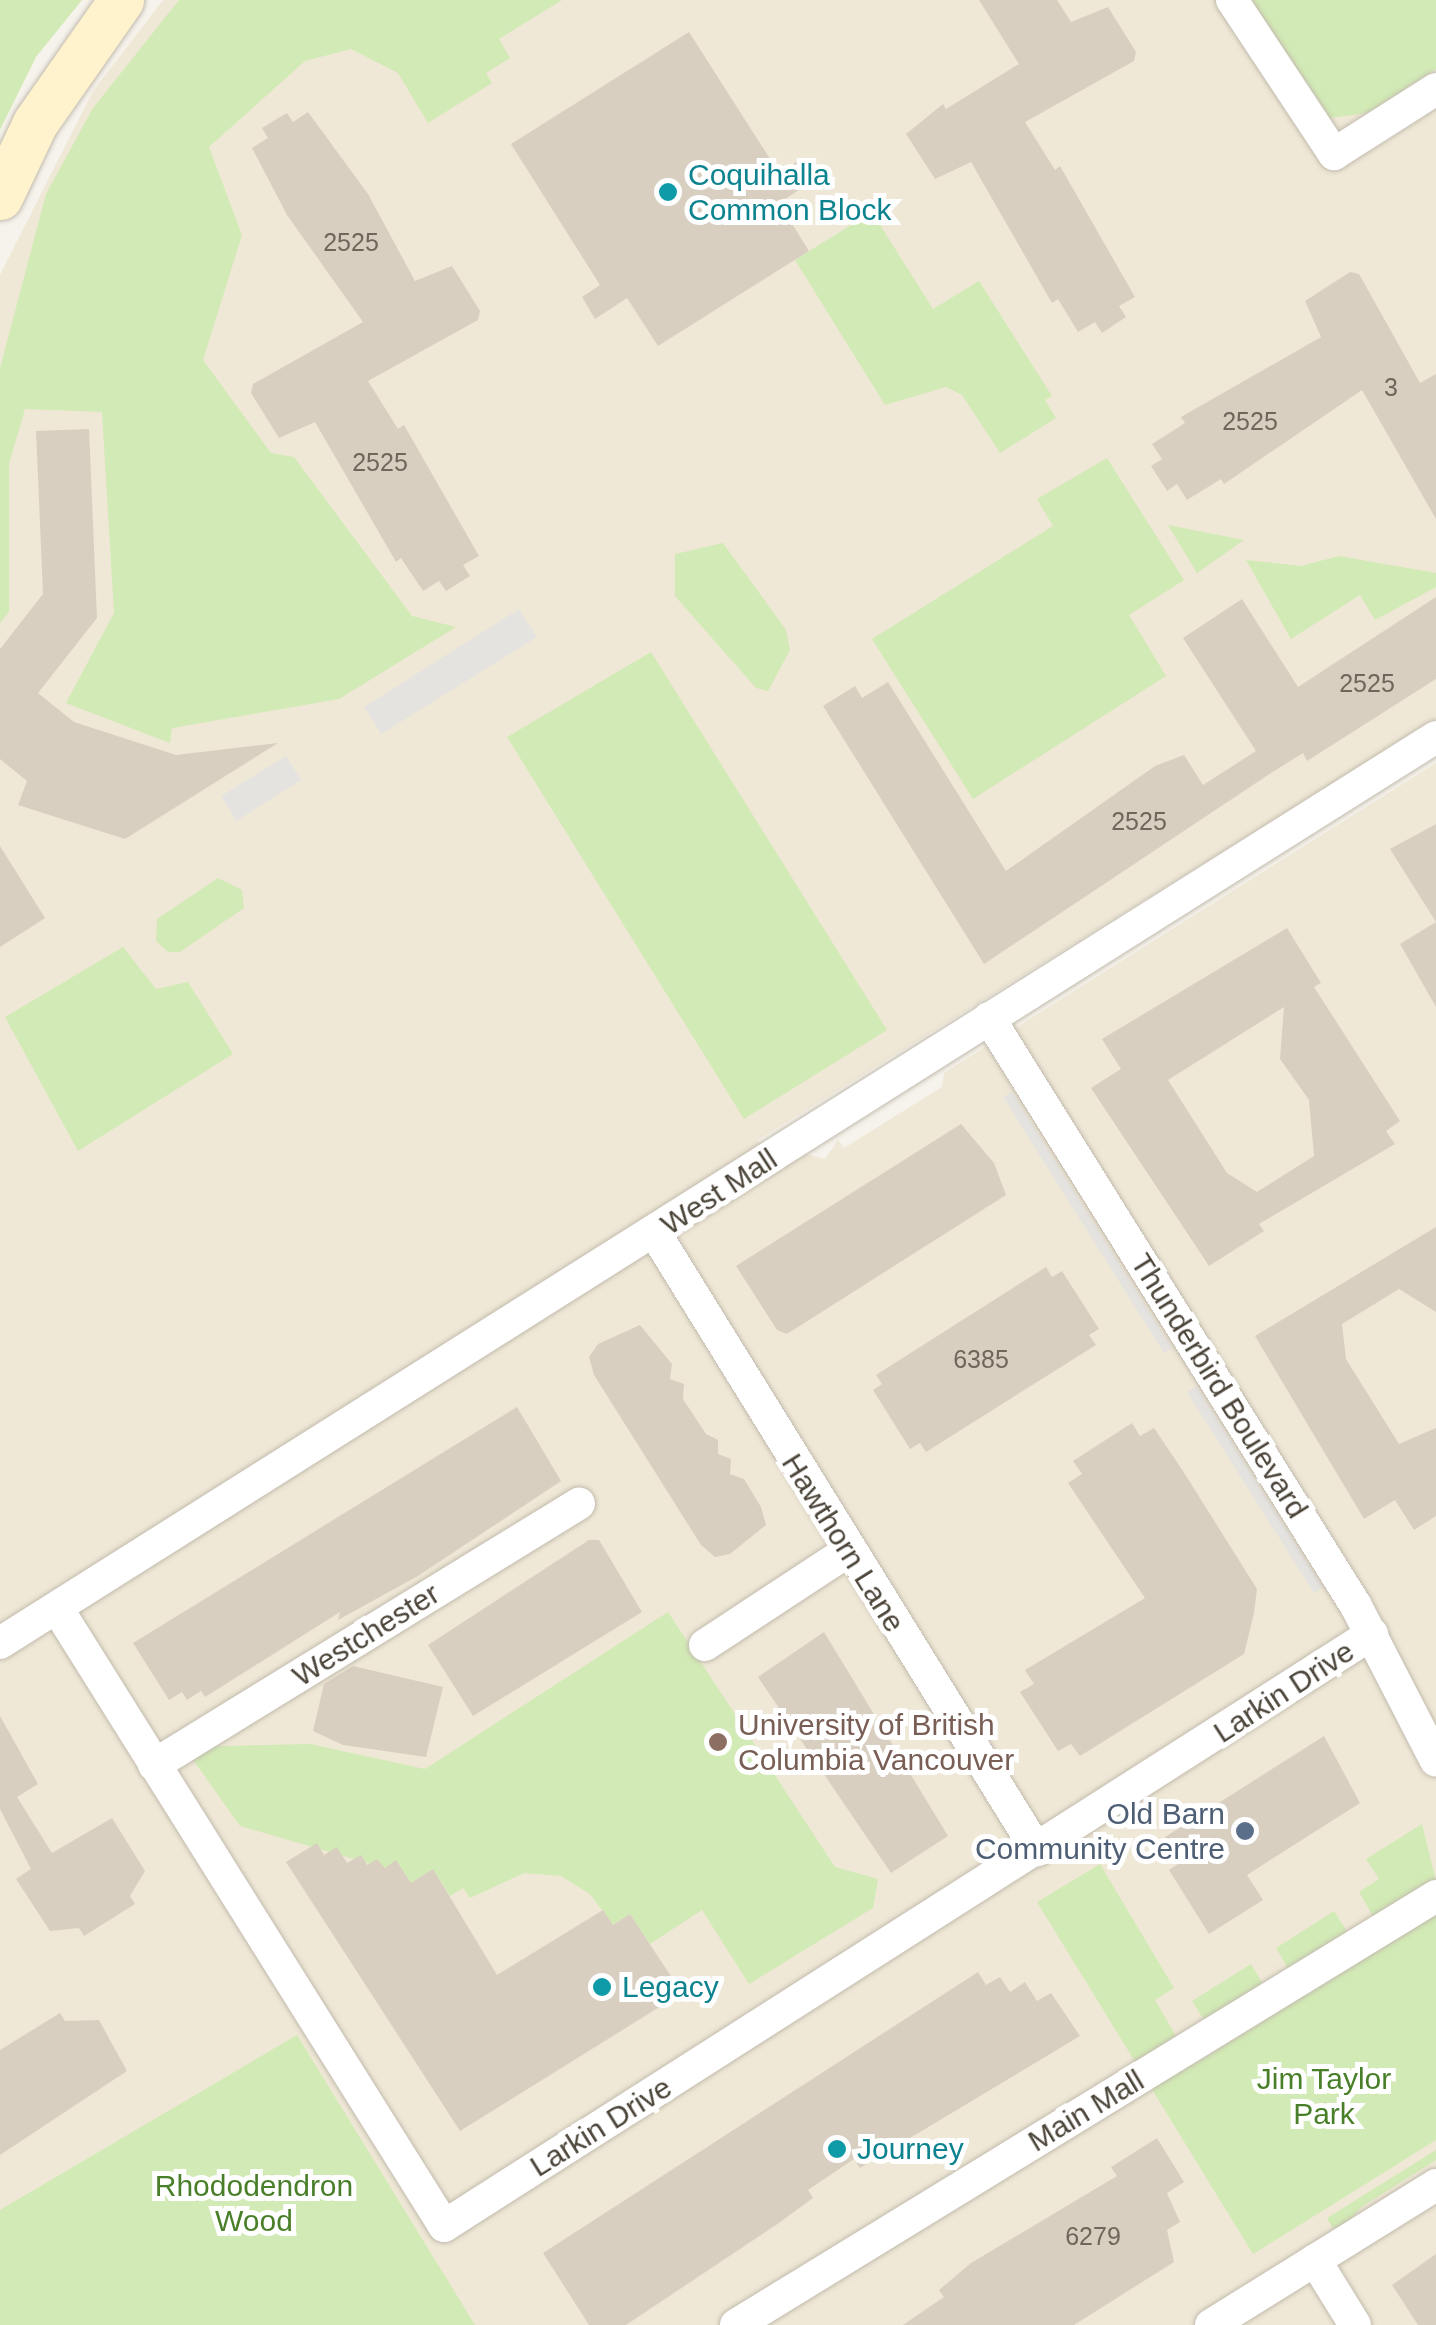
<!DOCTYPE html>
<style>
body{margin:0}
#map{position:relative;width:1436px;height:2325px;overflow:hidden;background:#f6f3ec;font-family:Arial,sans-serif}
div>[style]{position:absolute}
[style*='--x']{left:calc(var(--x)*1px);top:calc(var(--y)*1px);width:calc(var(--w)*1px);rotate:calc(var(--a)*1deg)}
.education>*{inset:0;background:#efe8d6}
.green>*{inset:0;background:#d2eab5}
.parking>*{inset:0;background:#e5e3e0}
.building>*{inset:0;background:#d8cfc1}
.roads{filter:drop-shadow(0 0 2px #c2bbae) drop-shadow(0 0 2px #c2bbae)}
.street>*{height:32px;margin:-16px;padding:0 16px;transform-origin:16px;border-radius:16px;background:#fff}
.secondary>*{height:45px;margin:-22.5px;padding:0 22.5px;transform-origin:22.5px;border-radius:22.5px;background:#fff3cd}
.dots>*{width:28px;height:28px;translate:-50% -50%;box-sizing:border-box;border:5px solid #fff;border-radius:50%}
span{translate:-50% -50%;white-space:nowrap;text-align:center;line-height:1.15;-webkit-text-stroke:10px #fff;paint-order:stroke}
.number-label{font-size:25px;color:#6e675b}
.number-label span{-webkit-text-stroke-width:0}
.culture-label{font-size:30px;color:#0d838f}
.left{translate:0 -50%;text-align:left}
.street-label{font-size:30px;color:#4b4439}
.education-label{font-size:30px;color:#785e54}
.service-label{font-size:30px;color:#4e5e75}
.right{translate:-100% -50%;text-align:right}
.park-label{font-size:30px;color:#4a7f2a}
</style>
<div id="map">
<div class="education">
<i style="clip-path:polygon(163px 0,1436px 0,1436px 71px,1352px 125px,1371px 151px,1436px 109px,1436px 719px,756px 1141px,825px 1159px,838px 1140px,844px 1148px,942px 1087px,944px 1073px,1436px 763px,1436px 2325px,0 2325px,0 275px,93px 91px)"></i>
</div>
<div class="green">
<i style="clip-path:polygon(0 0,82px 0,36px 57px,0 130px)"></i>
<i style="clip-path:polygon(179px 0,562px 0,499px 39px,510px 58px,486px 73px,492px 83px,428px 123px,398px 73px,351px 49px,305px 61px,209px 147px,242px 235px,203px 360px,271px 453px,294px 457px,412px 616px,456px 627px,339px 699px,172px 728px,170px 743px,66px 703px,114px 613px,102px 412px,25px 409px,9px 464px,9px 612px,0 623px,0 368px,46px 194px,93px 108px)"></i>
<i style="clip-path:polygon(1250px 0,1436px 0,1436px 69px,1367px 113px,1330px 118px)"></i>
<i style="clip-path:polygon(872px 212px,933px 309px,979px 281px,1052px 396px,1045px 400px,1056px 418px,1000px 453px,962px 395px,946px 387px,885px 405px,795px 260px)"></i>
<i style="clip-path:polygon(1107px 458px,1184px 580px,1129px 615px,1166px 676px,973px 799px,872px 639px,1053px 526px,1037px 499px)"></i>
<i style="clip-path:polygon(1168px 525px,1244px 540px,1197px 573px)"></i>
<i style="clip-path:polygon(723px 543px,786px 630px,790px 650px,768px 691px,756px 688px,675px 596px,675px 554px)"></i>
<i style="clip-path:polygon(1339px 556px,1436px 573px,1436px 587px,1375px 620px,1360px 595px,1291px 639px,1246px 560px,1301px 566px)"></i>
<i style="clip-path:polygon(651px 652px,887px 1030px,744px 1119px,507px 737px)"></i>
<i style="clip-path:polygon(218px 878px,242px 890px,244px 908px,180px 952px,168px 952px,156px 941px,157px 919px)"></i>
<i style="clip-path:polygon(123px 947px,156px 989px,188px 982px,233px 1054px,78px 1151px,5px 1017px)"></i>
<i style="clip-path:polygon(668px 1612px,835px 1867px,878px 1879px,873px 1908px,749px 1984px,702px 1910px,650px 1944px,630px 1914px,613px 1925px,590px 1894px,561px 1876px,524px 1873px,470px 1898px,463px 1888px,450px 1896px,433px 1869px,411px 1883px,396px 1861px,385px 1868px,240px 1826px,184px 1747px,310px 1744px,425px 1769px)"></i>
<i style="clip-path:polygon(1422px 1824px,1436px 1881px,1373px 1916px,1359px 1892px,1379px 1879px,1366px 1859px)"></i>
<i style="clip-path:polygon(1100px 1864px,1174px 1988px,1155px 2000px,1193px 2065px,1436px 1913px,1436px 2140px,1253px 2254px,1037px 1902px)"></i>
<i style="clip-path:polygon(1334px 1911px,1350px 1936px,1291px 1973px,1276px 1948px)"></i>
<i style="clip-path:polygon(1251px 1964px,1266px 1989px,1207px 2025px,1192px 2001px)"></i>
<i style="clip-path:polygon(297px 2035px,475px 2325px,0 2325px,0 2210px)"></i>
<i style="clip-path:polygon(1436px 2150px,1436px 2160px,1360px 2208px,1341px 2231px,1332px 2227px,1327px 2218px)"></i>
</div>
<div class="parking">
<i style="clip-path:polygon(519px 609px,537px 637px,381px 734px,364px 707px)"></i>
<i style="clip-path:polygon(286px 756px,301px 780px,236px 821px,221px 796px)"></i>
<i style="clip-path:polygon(1012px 1092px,1172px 1348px,1164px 1353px,1003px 1097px)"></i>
<i style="clip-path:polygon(1196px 1386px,1323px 1587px,1314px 1593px,1187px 1392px)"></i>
</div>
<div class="building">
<i style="clip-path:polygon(979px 0,1057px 0,1071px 22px,1108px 7px,1136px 52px,1134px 61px,1025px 122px,1055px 170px,1060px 166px,1135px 297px,1119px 306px,1126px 317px,1102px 333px,1095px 322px,1078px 332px,1058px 299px,1052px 303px,971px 162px,935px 179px,906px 134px,943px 104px,946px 109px,1019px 64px)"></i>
<i style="clip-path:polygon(689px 32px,779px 173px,798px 161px,811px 182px,779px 203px,809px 251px,658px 346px,627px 298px,595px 319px,582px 297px,600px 285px,511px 144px)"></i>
<i style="clip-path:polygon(308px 112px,368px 194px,415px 281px,452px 266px,480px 311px,478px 320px,368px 381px,398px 429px,404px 425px,479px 556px,463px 565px,470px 576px,446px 591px,439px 581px,423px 591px,401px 558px,396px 562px,315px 422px,279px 438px,251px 393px,253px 384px,363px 322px,287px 215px,252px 148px,268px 138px,262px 128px,275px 120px,287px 113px,293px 122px)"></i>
<i style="clip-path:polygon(1350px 272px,1359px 274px,1420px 383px,1436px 374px,1436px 519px,1362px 390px,1224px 484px,1221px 479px,1187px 500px,1177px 484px,1167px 491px,1151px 466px,1162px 459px,1152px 444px,1185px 423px,1181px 417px,1321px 337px,1305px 301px)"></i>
<i style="clip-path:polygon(89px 429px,97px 618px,38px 693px,74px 722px,176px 755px,278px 743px,125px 839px,18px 805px,27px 781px,0 759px,0 649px,43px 594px,36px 431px)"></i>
<i style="clip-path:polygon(1436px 597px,1436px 679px,1307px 761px,1303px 753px,1271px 773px,984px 964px,823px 706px,855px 686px,862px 698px,888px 682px,1006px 871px,1155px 766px,1184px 755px,1203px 785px,1256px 751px,1183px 638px,1242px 599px,1298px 687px)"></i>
<i style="clip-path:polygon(1436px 824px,1436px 1007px,1400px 944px,1436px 922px,1390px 849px)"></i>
<i style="clip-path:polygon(0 846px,45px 918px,0 947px)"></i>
<i style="clip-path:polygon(evenodd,1287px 928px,1321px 983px,1314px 987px,1400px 1121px,1386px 1131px,1395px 1144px,1259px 1224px,1264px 1231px,1209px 1266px,1091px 1088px,1121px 1069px,1102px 1039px,1287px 928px,1284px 1007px,1280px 1059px,1309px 1100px,1314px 1156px,1257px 1192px,1227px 1173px,1168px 1080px,1284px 1007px)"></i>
<i style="clip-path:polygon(961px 1124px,994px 1163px,1006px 1195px,787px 1334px,777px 1330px,736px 1266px)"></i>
<i style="clip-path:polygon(1436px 1227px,1436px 1312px,1399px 1289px,1342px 1324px,1346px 1359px,1399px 1444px,1436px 1428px,1436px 1516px,1414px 1530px,1395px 1500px,1364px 1519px,1255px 1336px)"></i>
<i style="clip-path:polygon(1046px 1267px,1052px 1277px,1062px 1271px,1099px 1329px,1089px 1335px,1096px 1345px,926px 1452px,920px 1443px,910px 1449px,873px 1390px,882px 1384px,876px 1375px)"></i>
<i style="clip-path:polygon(640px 1325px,672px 1364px,670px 1379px,684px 1384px,683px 1399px,706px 1434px,718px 1440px,718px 1454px,731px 1459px,730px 1474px,744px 1479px,761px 1507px,766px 1525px,730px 1554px,715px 1557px,701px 1545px,594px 1375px,589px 1357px,598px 1344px)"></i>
<i style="clip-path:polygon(517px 1407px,561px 1481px,418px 1576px,338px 1620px,340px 1612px,205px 1697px,201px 1691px,187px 1700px,182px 1692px,169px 1700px,133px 1643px)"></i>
<i style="clip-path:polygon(1132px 1423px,1140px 1436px,1154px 1428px,1183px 1471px,1257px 1589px,1254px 1613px,1244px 1654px,1080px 1756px,1071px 1744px,1058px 1751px,1020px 1692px,1034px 1684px,1025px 1670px,1145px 1598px,1068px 1483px,1082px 1474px,1073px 1461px)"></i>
<i style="clip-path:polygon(589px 1540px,599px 1540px,642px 1612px,473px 1716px,428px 1645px)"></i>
<i style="clip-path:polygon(824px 1632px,948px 1836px,891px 1873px,758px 1677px)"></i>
<i style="clip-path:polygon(353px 1666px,443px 1687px,426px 1757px,343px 1745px,313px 1731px,324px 1684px)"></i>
<i style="clip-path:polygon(0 1716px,38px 1784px,17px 1797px,52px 1853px,112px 1818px,145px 1871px,130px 1896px,135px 1904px,84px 1936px,79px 1928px,50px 1931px,16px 1879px,31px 1869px,0 1809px)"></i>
<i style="clip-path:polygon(1324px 1736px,1360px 1803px,1247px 1875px,1263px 1900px,1209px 1934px,1169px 1870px,1181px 1862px,1165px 1837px)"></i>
<i style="clip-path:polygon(317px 1843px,324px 1855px,337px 1847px,347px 1863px,361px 1855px,367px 1865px,377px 1859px,385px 1868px,396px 1860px,411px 1883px,433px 1869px,497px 1975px,603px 1910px,613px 1925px,630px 1914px,682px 1993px,460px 2131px,286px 1862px)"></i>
<i style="clip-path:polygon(978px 1972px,986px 1985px,1000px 1977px,1010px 1992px,1025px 1982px,1037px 2001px,1051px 1993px,1080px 2036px,860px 2168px,854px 2159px,808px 2190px,813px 2198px,776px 2225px,626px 2325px,589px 2325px,543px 2253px)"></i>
<i style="clip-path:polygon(60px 2013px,65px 2021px,99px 2020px,127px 2071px,0 2155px,0 2050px)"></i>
<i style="clip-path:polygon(1157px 2138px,1184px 2182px,1167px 2193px,1180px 2222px,1167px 2230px,1174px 2262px,1074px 2325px,903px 2325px,944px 2297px,939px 2290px,971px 2263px,1117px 2176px,1111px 2167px)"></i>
<i style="clip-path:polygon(1436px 2254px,1436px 2325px,1418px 2325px,1392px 2285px)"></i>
</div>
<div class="roads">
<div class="street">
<i style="--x:1232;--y:0;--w:185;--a:56.5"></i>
<i style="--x:1334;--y:154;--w:121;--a:-32.5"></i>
<i style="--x:989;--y:1018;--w:693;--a:58.03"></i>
<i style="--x:1356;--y:1606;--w:174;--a:62.7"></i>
<i style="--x:655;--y:1233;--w:726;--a:58.24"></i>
<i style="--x:57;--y:1608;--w:729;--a:57.94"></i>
<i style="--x:444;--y:2226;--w:1101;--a:-32.54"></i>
<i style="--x:0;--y:1643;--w:1698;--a:-32.25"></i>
<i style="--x:705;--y:1645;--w:171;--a:-33.3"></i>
<i style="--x:154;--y:1765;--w:499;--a:-31.6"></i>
<i style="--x:1315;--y:2260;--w:76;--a:58.4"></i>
<i style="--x:736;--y:2325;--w:821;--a:-31.5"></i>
<i style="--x:1211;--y:2325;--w:265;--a:-31.9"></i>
</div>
<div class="secondary">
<i style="--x:0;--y:197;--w:82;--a:-64.7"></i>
<i style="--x:35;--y:123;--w:150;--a:-55"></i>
</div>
</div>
<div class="dots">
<i style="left:668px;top:192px;background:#0f9aa8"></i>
<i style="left:718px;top:1742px;background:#8d6e63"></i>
<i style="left:1245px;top:1831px;background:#5c6f8a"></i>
<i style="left:602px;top:1987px;background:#0f9aa8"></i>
<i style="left:837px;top:2149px;background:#0f9aa8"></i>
</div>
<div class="number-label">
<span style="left:351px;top:242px">2525</span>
<span style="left:1391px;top:387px">3</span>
<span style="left:1250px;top:421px">2525</span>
<span style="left:380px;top:462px">2525</span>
<span style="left:1367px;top:683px">2525</span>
<span style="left:1139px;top:821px">2525</span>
<span style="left:981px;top:1359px">6385</span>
<span style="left:1093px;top:2236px">6279</span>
</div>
<div class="culture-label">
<span class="left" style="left:688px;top:192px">Coquihalla<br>Common Block</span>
<span class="left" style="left:622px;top:1987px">Legacy</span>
<span class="left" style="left:857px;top:2149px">Journey</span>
</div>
<div class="street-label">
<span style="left:719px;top:1192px;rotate:-33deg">West Mall</span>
<span style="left:1219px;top:1386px;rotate:58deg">Thunderbird Boulevard</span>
<span style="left:843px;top:1543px;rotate:58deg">Hawthorn Lane</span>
<span style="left:366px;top:1635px;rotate:-32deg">Westchester</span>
<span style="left:1284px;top:1692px;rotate:-33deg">Larkin Drive</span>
<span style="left:1086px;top:2111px;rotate:-31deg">Main Mall</span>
<span style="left:601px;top:2127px;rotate:-32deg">Larkin Drive</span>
</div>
<div class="education-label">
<span class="left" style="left:738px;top:1742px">University of British<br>Columbia Vancouver</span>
</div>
<div class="service-label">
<span class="right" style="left:1225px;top:1831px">Old Barn<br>Community Centre</span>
</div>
<div class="park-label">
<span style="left:1324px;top:2096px">Jim Taylor<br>Park</span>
<span style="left:254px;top:2203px">Rhododendron<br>Wood</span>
</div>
</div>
